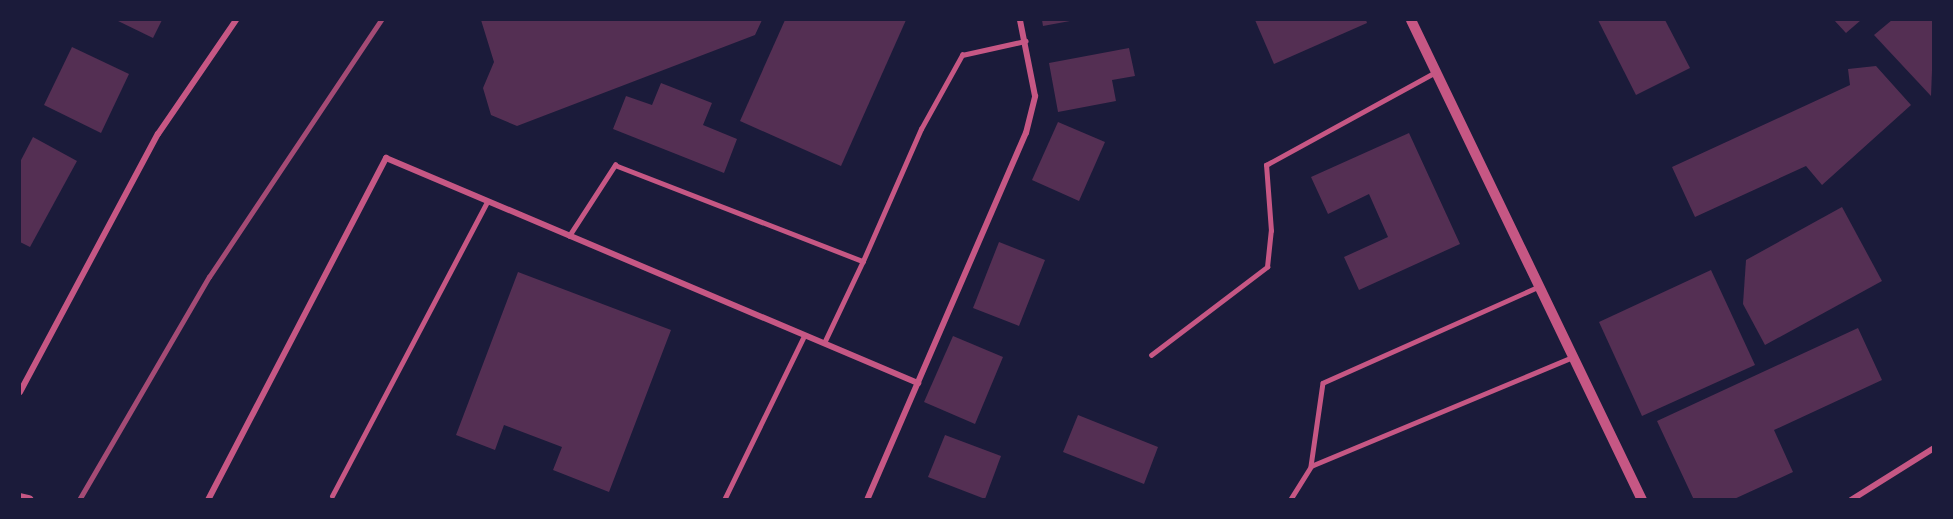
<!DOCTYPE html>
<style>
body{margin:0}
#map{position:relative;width:1953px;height:519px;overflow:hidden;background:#1b1b3a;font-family:"Work Sans",sans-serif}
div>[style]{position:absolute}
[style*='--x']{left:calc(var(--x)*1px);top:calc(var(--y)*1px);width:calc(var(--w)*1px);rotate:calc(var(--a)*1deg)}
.building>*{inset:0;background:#542f53}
.service>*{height:4.5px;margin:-2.25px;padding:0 2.25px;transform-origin:2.25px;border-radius:2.25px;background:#c65784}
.minor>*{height:6px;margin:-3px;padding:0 3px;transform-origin:3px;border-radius:3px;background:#c65784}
.tertiary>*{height:10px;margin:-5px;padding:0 5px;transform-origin:5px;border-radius:5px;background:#c65784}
.rail>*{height:4.5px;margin:-2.25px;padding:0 2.25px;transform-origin:2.25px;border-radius:2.25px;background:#a44b75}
span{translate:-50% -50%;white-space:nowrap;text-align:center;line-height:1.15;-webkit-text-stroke:4.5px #1b1b3a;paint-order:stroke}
.frame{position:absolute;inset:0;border:21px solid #1b1b3a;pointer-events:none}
</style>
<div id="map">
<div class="building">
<i style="clip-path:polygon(116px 20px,162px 20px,153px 38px)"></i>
<i style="clip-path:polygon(481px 20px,762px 20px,755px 35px,517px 126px,491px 115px,483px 88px,494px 62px)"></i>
<i style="clip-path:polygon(785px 20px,906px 20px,841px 166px,740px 121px)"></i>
<i style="clip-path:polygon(1042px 20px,1070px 20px,1070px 21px,1043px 26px)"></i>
<i style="clip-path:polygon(1255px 20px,1366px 20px,1367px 23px,1274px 64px)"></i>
<i style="clip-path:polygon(1598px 20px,1665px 20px,1690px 68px,1636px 95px)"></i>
<i style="clip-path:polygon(1834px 20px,1861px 20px,1846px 33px)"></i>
<i style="clip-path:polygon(1892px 20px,1934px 20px,1931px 96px,1874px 35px)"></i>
<i style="clip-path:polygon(72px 47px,129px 74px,101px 133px,44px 105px)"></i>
<i style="clip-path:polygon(1129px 48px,1135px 76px,1112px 80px,1116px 101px,1058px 112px,1049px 63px)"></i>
<i style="clip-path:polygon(1876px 66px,1911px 105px,1822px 185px,1806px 166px,1695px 217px,1672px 167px,1850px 85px,1848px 69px)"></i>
<i style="clip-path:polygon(661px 83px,712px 103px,703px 125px,737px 139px,724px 173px,613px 129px,626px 96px,652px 105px)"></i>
<i style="clip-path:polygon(1058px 122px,1105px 142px,1079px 201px,1032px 180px)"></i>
<i style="clip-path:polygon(1409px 133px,1460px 244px,1359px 290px,1344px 257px,1388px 237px,1369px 194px,1328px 214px,1311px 177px)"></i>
<i style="clip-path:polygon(33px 137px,77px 161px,30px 247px,20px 242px,20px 162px)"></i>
<i style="clip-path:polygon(1842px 207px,1882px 281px,1765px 345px,1743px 304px,1746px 260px)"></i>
<i style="clip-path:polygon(999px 242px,1045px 260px,1019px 326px,973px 308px)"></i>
<i style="clip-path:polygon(1711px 270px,1755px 365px,1642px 416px,1599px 322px)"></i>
<i style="clip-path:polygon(518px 272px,671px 330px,609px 492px,553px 470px,562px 447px,504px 425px,495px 450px,456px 435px)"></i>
<i style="clip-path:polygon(1858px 328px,1882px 380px,1774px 430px,1793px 472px,1732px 500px,1694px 500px,1657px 421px)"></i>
<i style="clip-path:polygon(953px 336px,1003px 357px,975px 424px,924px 402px)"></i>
<i style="clip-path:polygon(1078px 415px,1158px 447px,1144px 484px,1063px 452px)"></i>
<i style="clip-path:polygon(945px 435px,1001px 456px,985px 499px,928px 477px)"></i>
</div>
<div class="service">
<i style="--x:569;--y:236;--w:85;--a:-57.1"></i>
<i style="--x:615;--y:165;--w:266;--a:21.2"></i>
<i style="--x:863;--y:261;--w:144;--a:-66.3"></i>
<i style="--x:921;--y:129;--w:85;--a:-61"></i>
<i style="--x:962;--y:55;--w:65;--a:-12.5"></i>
<i style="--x:1539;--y:287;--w:236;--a:156"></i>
<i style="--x:1323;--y:383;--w:84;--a:98.2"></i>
<i style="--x:1311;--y:466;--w:282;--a:-22.6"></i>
<i style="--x:824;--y:343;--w:91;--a:-64.6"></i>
<i style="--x:1151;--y:355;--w:146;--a:-37.2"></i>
<i style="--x:1267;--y:267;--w:36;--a:-84"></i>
<i style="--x:1271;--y:231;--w:66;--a:-94.3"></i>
<i style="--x:1266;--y:165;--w:194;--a:-28.7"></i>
<i style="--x:332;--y:496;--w:332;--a:-62.2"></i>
<i style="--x:724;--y:500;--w:182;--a:-64"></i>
<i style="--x:1290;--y:500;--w:40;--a:-58"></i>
</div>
<div class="minor">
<i style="--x:20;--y:392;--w:293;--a:-61.9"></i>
<i style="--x:158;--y:134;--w:138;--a:-55.6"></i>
<i style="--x:208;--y:500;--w:386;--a:-62.5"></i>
<i style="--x:386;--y:158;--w:578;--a:22.93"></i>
<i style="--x:867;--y:500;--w:400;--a:-66.6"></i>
<i style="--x:1026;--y:133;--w:38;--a:-76"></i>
<i style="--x:1035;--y:96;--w:77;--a:-101.2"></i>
<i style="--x:1851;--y:500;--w:98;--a:-32.1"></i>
</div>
<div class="tertiary">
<i style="--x:1411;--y:20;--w:533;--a:64.3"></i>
<i style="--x:20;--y:498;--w:9;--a:13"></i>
</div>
<div class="rail">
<i style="--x:79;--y:500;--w:258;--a:-59.8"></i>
<i style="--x:209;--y:277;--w:309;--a:-56.2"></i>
</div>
<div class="frame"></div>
</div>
